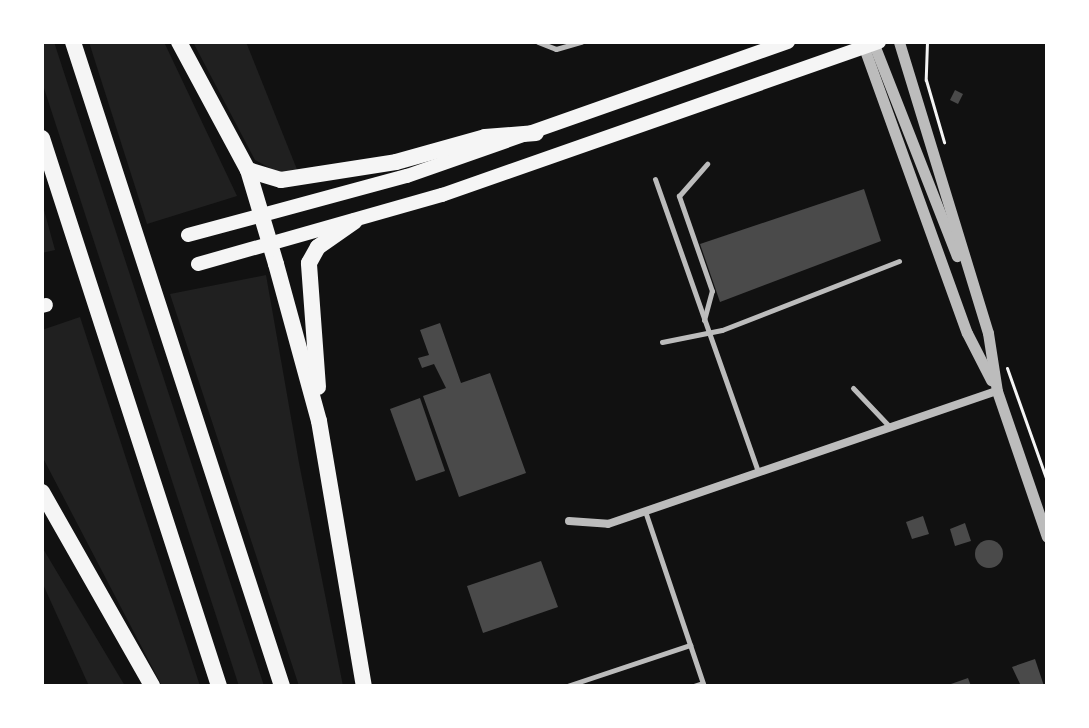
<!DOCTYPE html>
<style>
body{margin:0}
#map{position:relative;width:1089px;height:728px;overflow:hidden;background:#111;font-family:"Public Sans",sans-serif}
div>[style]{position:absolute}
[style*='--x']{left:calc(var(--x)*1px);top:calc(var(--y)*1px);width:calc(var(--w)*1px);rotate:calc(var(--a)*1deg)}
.green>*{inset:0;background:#202020}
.building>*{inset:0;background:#4a4a4a}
.round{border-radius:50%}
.path>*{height:3px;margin:-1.5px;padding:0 1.5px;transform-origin:1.5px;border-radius:1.5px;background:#f5f5f5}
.service>*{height:5px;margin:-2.5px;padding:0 2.5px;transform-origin:2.5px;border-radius:2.5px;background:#bcbcbc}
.minor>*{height:8px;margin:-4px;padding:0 4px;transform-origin:4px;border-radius:4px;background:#bcbcbc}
.tertiary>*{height:11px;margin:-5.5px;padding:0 5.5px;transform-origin:5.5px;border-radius:5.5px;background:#bcbcbc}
.primary>*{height:14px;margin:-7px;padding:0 7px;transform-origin:7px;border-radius:7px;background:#f5f5f5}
.motorway>*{height:16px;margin:-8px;padding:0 8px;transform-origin:8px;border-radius:8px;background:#f5f5f5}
span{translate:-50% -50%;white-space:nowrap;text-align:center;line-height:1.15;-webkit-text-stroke:6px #fff;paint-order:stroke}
.frame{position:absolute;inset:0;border:44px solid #fff;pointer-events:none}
</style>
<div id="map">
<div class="green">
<i style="clip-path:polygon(42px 42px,54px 42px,264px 686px,239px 686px,42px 82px)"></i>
<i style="clip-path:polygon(89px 42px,164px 42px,237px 196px,147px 224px)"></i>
<i style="clip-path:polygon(193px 42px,246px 42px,298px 172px,279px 173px,255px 160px)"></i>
<i style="clip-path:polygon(42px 203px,55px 250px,42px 253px)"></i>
<i style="clip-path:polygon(266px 275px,299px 463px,343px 686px,299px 686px,170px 294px)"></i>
<i style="clip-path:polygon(80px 317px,200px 686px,162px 686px,42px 456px,42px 330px)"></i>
<i style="clip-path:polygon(42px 547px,125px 686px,89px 686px,42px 582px)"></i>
</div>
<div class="building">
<i style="clip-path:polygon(955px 90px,963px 94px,958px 104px,950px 100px)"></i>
<i style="clip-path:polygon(864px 189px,881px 241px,720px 302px,700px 244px)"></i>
<i style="clip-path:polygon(440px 323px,461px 383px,490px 373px,526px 473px,459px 497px,423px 396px,446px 388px,434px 364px,422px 368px,418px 358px,429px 355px,420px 330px)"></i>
<i style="clip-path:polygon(420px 398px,445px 471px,416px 481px,390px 409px)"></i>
<i style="clip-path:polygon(923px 516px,929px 534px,912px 539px,906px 522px)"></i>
<i style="clip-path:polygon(965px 523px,971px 541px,955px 546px,950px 529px)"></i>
<i class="round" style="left:975px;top:540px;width:28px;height:28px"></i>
<i style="clip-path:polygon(541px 561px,558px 607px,483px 633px,467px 586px)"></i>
<i style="clip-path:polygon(1035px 659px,1044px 686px,1021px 686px,1012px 667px)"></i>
<i style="clip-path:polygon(968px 678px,971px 686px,952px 686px,951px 684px)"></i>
</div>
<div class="path">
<i style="--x:927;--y:42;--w:38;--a:92"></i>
<i style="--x:926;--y:80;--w:65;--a:73.8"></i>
<i style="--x:1007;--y:368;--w:120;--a:70.5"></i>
</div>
<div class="service">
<i style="--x:538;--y:42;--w:19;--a:21"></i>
<i style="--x:556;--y:49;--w:26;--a:-16"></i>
<i style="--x:655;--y:179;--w:311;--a:70.6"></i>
<i style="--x:704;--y:320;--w:30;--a:-75"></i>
<i style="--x:712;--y:291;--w:101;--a:-109.2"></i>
<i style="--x:679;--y:196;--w:43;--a:-48.8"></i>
<i style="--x:662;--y:342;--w:61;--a:-11.3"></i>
<i style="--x:722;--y:330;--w:190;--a:-21.3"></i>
<i style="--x:853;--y:388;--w:54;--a:46.5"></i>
<i style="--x:645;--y:511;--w:185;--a:71.4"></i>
<i style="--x:567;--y:686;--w:130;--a:-18.4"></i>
<i style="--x:694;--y:686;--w:9;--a:-18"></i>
</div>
<div class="minor">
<i style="--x:569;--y:521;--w:39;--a:4"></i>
<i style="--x:608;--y:524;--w:411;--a:-18.9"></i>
</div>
<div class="tertiary">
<i style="--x:862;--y:42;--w:309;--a:70.2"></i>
<i style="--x:967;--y:333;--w:53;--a:62.9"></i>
<i style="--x:873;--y:42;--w:230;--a:68.6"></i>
<i style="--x:899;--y:42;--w:304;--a:73"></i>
<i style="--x:988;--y:333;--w:59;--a:81.2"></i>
<i style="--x:997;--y:391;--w:154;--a:71.1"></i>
</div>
<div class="primary">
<i style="--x:188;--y:235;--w:227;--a:-15.1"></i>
<i style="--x:407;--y:176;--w:404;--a:-19.4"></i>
<i style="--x:198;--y:264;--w:254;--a:-15.8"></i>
<i style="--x:442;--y:195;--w:463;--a:-19.3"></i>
<i style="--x:42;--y:306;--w:4;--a:-14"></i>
</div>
<div class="motorway">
<i style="--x:73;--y:42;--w:677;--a:72.02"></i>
<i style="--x:179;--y:42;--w:145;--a:61.7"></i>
<i style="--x:248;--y:170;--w:98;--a:73.4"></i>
<i style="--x:276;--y:264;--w:163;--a:74.7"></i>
<i style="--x:319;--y:421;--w:269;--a:80.4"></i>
<i style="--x:42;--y:138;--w:576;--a:72.1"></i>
<i style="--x:248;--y:170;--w:34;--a:17"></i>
<i style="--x:281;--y:180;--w:116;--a:-8.9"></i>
<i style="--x:396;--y:162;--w:92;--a:-15.7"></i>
<i style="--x:485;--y:137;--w:51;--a:-4.5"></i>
<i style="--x:318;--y:387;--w:124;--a:-94.2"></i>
<i style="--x:309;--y:263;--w:18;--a:-61"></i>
<i style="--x:318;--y:247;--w:45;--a:-35.1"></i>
<i style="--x:42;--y:492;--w:223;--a:60.4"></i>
</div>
<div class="frame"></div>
</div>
